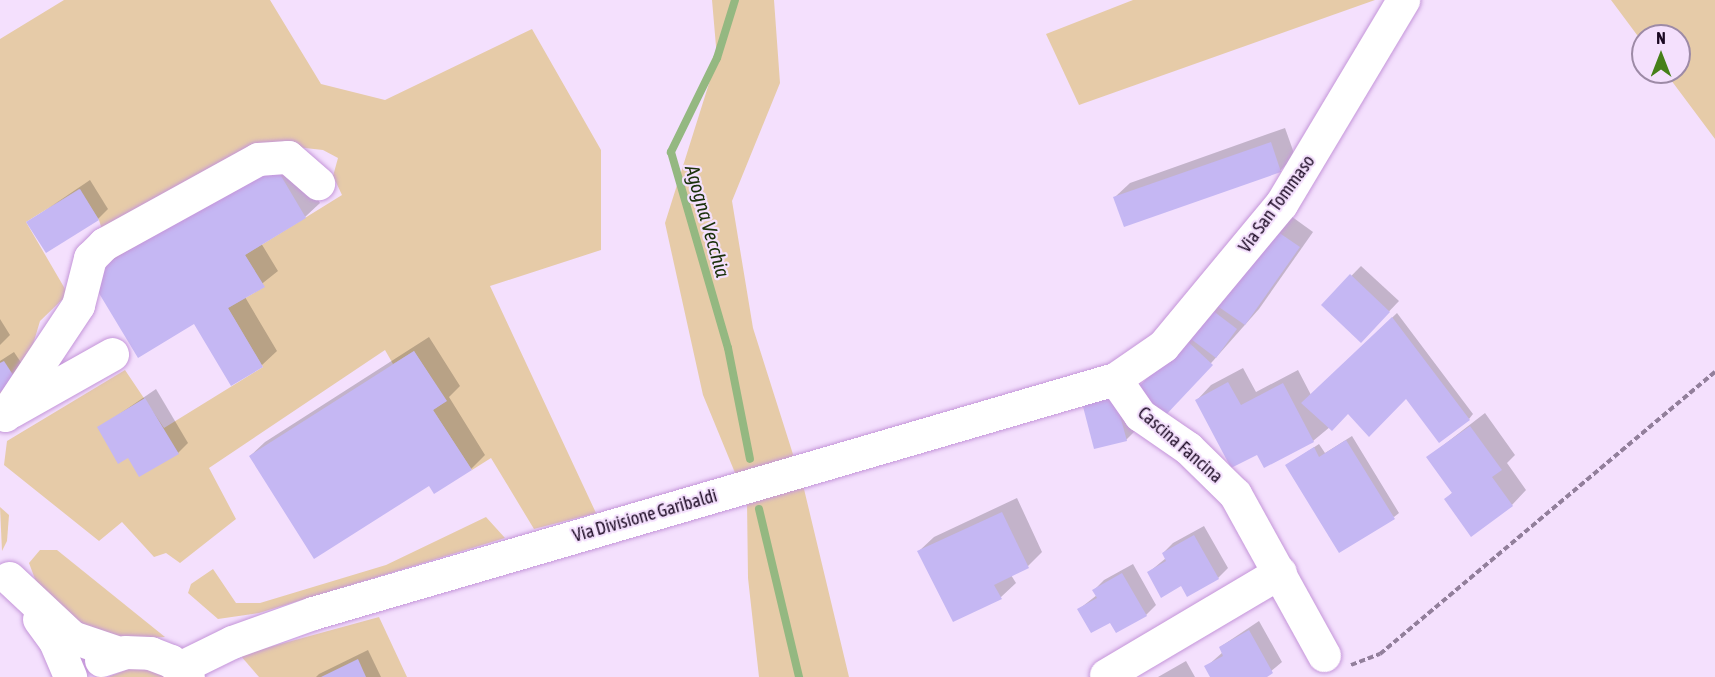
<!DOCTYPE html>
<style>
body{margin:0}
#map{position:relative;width:1715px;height:677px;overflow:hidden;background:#f4e0fd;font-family:"Asap Condensed",sans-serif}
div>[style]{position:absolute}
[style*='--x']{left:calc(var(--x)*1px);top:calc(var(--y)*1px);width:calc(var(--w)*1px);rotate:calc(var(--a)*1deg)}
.green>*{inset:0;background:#e6cba8}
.shadow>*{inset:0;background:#0003}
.stream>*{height:8px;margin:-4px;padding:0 4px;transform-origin:4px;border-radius:4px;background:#94b881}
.building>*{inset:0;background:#c5b7f3}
.path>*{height:4px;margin-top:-2px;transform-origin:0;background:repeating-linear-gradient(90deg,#927f9b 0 6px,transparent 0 9px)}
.roads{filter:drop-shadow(0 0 2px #c495d9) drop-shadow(0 0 2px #c495d9)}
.minor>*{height:33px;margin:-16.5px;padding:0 16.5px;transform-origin:16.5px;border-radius:16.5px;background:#fff}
span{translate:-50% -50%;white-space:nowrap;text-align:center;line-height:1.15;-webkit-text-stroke:4.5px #f4e0fd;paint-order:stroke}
.street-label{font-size:18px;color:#1b0923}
.water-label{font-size:20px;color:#1a310a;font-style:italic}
.north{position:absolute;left:1631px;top:24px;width:60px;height:60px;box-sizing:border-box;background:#f4e0fd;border:2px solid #9d8aa6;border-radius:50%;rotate:0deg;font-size:16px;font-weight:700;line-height:24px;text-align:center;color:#1b0923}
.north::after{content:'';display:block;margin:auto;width:21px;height:27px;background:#468019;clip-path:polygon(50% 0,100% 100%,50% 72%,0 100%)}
</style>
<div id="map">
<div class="green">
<i style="clip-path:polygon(64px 0,270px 0,321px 84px,385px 100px,532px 29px,601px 150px,601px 250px,490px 286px,596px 513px,534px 529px,491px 458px,472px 470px,433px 410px,446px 401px,414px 351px,393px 364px,385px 350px,209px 468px,236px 519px,180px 563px,166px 553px,154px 557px,122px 522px,99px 541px,4px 465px,7px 441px,125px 370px,164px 428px,263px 367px,228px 308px,264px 287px,245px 255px,342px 195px,333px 176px,338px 158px,323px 150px,296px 147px,104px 236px,99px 220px,79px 189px,26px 222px,68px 294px,40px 321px,23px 378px,0 408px,0 39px)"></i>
<i style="clip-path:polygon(712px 0,774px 0,780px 83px,732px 201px,753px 328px,804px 489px,849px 677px,759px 677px,748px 578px,747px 502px,703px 395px,665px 223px,717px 58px)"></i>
<i style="clip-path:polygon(1133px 0,1375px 0,1079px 105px,1046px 34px)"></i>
<i style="clip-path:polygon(1611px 0,1715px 0,1715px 139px,1665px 72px,1679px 72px,1679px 36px,1643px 36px,1643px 43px)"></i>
<i style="clip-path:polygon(0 507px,9px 515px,7px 541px,2px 551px)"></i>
<i style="clip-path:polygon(486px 517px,505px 538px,259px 613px,218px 619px,188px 593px,191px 584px,213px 569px,236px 603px,260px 603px,386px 565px)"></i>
<i style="clip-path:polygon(40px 550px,57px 550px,165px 637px,107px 640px,74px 623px,45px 595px,35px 579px,29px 563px)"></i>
<i style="clip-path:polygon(379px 617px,407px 677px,259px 677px,240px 655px)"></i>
<i style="clip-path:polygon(134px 667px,148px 668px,168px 677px,108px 677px)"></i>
</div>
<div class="shadow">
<i style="clip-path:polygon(1285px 128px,1295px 156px,1280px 171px,1115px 197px,1130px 183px)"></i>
<i style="clip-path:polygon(289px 151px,320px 203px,305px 217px,261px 243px,278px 271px,245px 297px,277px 351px,262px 365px,232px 384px,195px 322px,105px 261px)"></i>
<i style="clip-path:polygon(90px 180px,108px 209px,98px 219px,28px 222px)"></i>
<i style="clip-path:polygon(1284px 211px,1313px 232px,1259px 309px,1173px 406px,1136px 392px)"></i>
<i style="clip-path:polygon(1361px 266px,1399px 301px,1361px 341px,1323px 305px)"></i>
<i style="clip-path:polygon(1397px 313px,1473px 414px,1469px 419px,1406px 396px,1348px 412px,1313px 441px,1257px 453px,1197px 400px,1211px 385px,1243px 368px,1256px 392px,1298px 370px,1311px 395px)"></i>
<i style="clip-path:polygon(0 319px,10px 335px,0 345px)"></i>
<i style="clip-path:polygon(429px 337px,460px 386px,449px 397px,485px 455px,471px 469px,430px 484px,250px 456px,265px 442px)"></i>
<i style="clip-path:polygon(14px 352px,26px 370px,0 390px,0 361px)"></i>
<i style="clip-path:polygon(156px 389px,188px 443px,178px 453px,128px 456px,99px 428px)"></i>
<i style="clip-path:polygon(1093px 390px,1136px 430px,1126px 440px)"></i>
<i style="clip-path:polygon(1485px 413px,1515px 455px,1507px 463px,1526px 490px,1512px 505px,1446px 499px,1453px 492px,1428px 457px)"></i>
<i style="clip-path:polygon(1352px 436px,1399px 513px,1394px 517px,1287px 465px,1319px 444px,1325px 453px)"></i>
<i style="clip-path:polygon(1017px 498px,1042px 552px,1028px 566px,1011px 575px,1016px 583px,1001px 597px,953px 620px,919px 551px,934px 537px)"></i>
<i style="clip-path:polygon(1204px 526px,1228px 568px,1218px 578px,1182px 584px,1149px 572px,1166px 558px,1163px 553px,1173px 543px)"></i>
<i style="clip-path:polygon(1133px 564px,1156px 605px,1146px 615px,1111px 621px,1079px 609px,1097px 595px,1094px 590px,1104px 580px)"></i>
<i style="clip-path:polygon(1259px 621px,1282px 662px,1264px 677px,1211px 677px,1206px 667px,1223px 652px,1220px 647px)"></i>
<i style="clip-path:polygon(368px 650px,381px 677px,316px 677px,319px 674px)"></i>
<i style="clip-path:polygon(1186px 661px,1195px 677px,1158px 677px)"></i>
</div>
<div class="stream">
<i style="--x:735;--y:0;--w:61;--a:107.2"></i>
<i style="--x:717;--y:58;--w:105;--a:116.1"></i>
<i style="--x:671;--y:152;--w:204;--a:73.8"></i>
<i style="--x:728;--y:348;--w:113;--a:78.8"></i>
<i style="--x:759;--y:509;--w:173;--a:76.6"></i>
</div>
<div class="building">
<i style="clip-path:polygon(1271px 142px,1281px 172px,1124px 227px,1113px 197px)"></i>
<i style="clip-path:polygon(274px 164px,306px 218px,245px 255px,265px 287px,228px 308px,263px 367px,231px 386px,194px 324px,138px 358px,88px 275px)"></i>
<i style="clip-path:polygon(80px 189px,99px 220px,46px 253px,26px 222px)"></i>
<i style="clip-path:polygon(1268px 225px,1300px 247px,1245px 325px,1213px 303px)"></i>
<i style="clip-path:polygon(1350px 274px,1390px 312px,1361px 343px,1321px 305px)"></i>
<i style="clip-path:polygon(1208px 307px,1237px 329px,1216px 358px,1187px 336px)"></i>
<i style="clip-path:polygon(1392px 317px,1470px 420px,1439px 443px,1406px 399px,1369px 437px,1348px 414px,1332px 431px,1301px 403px)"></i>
<i style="clip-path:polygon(1184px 338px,1213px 365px,1163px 418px,1134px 392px)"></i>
<i style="clip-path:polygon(414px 351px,447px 401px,433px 410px,472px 470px,434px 494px,429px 486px,314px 559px,249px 456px)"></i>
<i style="clip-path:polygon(4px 361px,17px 381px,0 392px,0 363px)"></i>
<i style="clip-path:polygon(1228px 382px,1241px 405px,1283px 383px,1314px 442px,1264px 468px,1257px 455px,1231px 468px,1195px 400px)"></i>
<i style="clip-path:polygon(1113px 390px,1127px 441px,1094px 449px,1081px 399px)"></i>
<i style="clip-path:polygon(145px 398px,179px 454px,139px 477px,128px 458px,118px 464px,97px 427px)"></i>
<i style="clip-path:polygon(1470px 426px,1502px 470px,1492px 477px,1513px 506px,1471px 537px,1444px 499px,1452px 493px,1426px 457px)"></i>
<i style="clip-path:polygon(1346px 440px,1395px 519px,1339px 553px,1285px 465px,1314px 447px,1319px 457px)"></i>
<i style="clip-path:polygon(1002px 512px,1029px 568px,994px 585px,1002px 599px,953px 622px,917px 551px)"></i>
<i style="clip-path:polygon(1194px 535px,1219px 579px,1187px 597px,1181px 586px,1161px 598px,1147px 572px,1166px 561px,1162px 553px)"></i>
<i style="clip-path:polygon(1122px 573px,1147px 616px,1116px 633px,1110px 623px,1091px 633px,1077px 609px,1097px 598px,1092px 590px)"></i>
<i style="clip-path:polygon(1249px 630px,1273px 673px,1267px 677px,1210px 677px,1204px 666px,1223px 656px,1219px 647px)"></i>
<i style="clip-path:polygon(358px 659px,366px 677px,321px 677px)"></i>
</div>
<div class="path">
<i style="--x:1351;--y:665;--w:31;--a:-21"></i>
<i style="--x:1380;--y:654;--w:438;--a:-40.1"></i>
</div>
<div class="roads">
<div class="minor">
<i style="--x:1115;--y:379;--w:44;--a:55.2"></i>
<i style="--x:1140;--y:415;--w:58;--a:34.5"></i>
<i style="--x:1188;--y:448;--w:66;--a:44.4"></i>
<i style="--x:1235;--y:494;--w:184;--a:61.1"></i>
<i style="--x:11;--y:411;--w:116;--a:-29.4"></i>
<i style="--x:5;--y:415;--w:132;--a:-56.4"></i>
<i style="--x:78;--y:305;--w:49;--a:-75.7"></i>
<i style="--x:90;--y:258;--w:20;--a:-45"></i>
<i style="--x:104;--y:244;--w:176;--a:-28.9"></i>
<i style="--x:258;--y:159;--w:30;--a:-4"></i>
<i style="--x:288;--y:157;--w:40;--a:41"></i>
<i style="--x:9;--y:578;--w:86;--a:43.1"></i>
<i style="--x:72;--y:637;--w:50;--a:18.8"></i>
<i style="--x:39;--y:619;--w:27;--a:54"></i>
<i style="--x:55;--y:641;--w:39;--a:67"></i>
<i style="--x:101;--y:660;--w:25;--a:-18"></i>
<i style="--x:125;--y:652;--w:25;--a:2"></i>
<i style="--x:150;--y:653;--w:22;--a:21"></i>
<i style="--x:171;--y:661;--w:23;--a:43"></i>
<i style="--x:179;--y:668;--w:59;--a:-26.1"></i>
<i style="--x:232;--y:642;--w:86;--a:-19.7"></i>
<i style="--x:313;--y:613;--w:835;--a:-16.27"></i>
<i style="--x:1115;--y:379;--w:58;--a:-34.5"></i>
<i style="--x:1163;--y:346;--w:185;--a:-50.3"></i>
<i style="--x:1281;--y:204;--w:238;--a:-59.1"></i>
<i style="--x:1106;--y:675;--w:202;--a:-30.6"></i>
</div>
</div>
<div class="street-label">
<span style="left:1277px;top:204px;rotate:-54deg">Via San Tommaso</span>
<span style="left:1180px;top:445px;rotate:41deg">Cascina Fancina</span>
<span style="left:645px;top:516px;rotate:-16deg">Via Divisione Garibaldi</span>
</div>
<div class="water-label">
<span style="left:708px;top:221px;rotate:74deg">Agogna Vecchia</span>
</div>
<div class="north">N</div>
</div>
